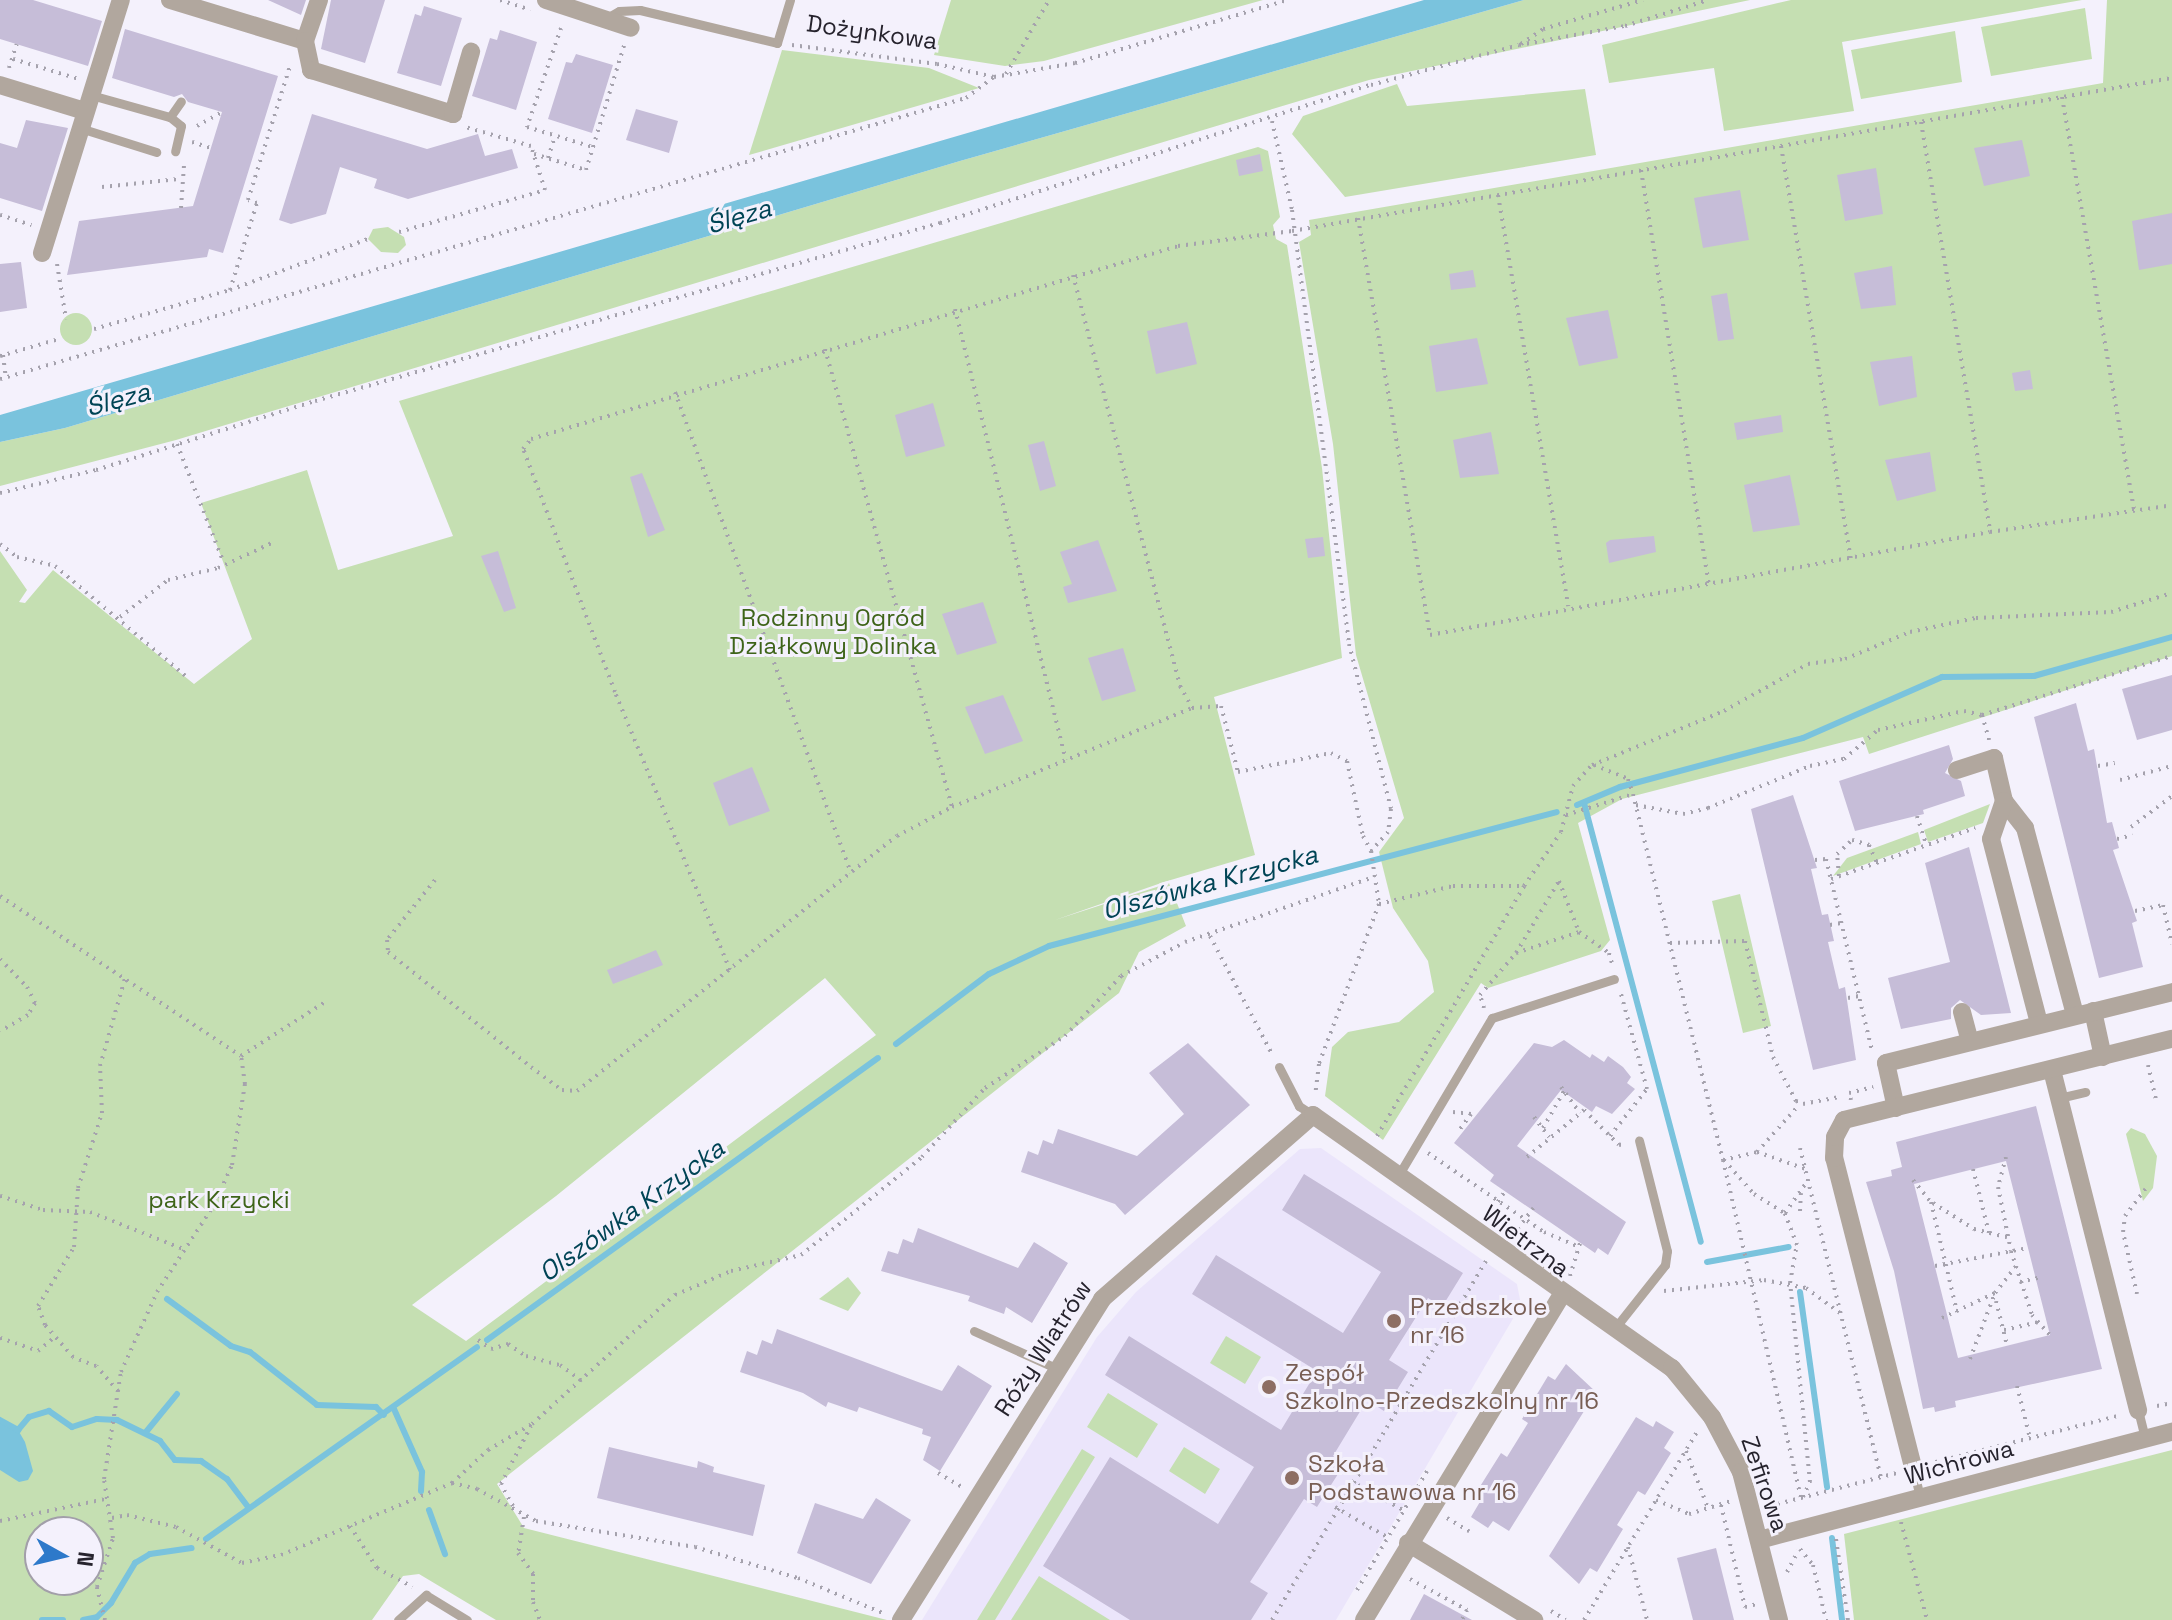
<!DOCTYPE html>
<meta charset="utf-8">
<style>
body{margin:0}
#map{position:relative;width:2172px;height:1620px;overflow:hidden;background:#f4f1fc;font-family:"Space Grotesk",sans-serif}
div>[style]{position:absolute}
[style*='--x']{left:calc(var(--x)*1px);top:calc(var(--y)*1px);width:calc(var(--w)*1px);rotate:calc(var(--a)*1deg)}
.education>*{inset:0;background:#ebe5fb}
.green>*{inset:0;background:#c5dfb2}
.round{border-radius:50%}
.water>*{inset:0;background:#7ac3dd}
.stream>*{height:6px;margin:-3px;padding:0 3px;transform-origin:3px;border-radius:3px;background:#7ac3dd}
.building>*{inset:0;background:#c6bdd8}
.path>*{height:4px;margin-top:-2px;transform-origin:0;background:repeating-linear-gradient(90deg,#a5a2ad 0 2px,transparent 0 8px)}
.service>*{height:9px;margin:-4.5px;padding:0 4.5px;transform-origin:4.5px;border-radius:4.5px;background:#b1a79e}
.minor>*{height:18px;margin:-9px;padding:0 9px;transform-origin:9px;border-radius:9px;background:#b1a79e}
.dots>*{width:22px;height:22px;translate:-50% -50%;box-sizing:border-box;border:4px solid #f4f1fc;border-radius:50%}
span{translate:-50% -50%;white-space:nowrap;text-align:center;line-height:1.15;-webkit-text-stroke:6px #f4f1fc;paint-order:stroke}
.street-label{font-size:24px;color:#26232d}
.park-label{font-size:24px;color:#3e6419}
.education-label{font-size:24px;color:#785e54}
.left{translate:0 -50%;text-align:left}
.water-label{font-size:26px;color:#045;font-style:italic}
.north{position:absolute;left:24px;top:1516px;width:80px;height:80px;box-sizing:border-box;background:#f4f1fc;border:2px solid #a29fa9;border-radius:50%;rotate:98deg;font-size:22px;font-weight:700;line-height:32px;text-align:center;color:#26232d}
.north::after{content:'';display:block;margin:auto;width:28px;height:36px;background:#2d79ca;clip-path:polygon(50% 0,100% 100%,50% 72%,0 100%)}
</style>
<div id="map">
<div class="education">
<i style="clip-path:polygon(1321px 1148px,1517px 1284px,1521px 1305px,1336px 1620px,922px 1620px,1097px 1337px,1136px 1292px,1300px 1149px)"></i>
</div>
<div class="green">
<i style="clip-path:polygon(951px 0,1263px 0,1044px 61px,1005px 66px,934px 55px)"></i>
<i style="clip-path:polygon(1524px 0,1750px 0,1369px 80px,176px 440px,0 486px,0 442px,65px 428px,960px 161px)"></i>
<i style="clip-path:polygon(1791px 0,2082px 0,1842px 42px,1854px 111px,1724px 131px,1714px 68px,1609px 83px,1602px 45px)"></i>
<i style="clip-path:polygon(2107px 0,2172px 0,2172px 656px,1869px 754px,1863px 737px,1622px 799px,1578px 823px,1610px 940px,1601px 951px,1488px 988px,1481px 983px,1383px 1140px,1325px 1096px,1332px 1047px,1348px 1032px,1399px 1022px,1434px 992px,1428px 961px,1393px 908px,1379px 852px,1404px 818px,1356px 655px,1333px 444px,1299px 242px,1311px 235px,1309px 220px,2103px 83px)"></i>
<i style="clip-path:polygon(2085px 8px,2092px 59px,1991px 76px,1981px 27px)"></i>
<i style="clip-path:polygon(1955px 31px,1962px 82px,1861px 99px,1851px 50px)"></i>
<i style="clip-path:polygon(782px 50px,929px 68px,979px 88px,749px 155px)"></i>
<i style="clip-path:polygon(1397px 84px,1407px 106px,1585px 89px,1596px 155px,1345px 197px,1292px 134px,1303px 116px)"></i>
<i style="clip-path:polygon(evenodd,1258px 147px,1268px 151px,1280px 217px,1273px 225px,1276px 239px,1287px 245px,1322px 468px,1342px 658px,1214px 697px,1255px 855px,1164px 882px,1055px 920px,1169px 883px,1186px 926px,1139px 952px,1119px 993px,497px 1484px,524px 1528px,887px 1620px,496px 1620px,419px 1574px,403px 1576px,372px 1620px,0 1620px,0 551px,27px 590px,19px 602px,25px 603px,53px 570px,194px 684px,252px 639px,201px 503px,307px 470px,338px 570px,453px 536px,399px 401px,1258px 147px,825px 978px,876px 1035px,466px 1341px,412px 1305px,556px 1196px,825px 978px,1258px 147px,40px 1532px,88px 1532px,88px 1580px,40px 1580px,40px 1532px)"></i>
<i style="clip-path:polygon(388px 227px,404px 237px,406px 245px,398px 253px,381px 252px,368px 239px,373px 229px)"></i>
<i class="round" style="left:60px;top:313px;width:32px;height:32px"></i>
<i style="clip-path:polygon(1990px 804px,1983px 823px,1928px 842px,1924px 830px)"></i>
<i style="clip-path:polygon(1918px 832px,1921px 844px,1833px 876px,1847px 858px)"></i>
<i style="clip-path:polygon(1740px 894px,1771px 1026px,1743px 1033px,1712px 901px)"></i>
<i style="clip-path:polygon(2131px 1128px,2145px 1134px,2157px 1156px,2153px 1188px,2143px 1201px,2126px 1134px)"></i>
<i style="clip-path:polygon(848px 1277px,861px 1293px,848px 1311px,819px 1299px)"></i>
<i style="clip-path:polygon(1226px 1336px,1261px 1357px,1245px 1384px,1210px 1363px)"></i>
<i style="clip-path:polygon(1108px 1393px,1158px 1424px,1137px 1458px,1087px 1427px)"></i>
<i style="clip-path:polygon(1184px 1447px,1220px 1469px,1205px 1494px,1169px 1471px)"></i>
<i style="clip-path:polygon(1082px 1449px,1095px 1457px,995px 1620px,977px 1620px)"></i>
<i style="clip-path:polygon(2172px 1450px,2172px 1620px,1854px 1620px,1844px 1534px)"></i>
<i style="clip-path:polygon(1039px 1576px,1110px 1620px,1011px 1620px)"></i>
</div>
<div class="water">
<i style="clip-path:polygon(1424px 0,1524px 0,960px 161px,65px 428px,0 442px,0 415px)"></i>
<i style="clip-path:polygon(0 1421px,18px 1430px,25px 1442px,33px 1471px,28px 1480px,19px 1482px,0 1470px)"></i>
</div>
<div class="stream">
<i style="--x:1584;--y:803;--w:454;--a:75.1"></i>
<i style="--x:1577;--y:805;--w:47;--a:-22.7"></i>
<i style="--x:1620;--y:787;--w:189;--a:-15"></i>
<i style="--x:1803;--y:738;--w:152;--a:-23.7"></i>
<i style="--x:1942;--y:677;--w:92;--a:-0.6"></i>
<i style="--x:2034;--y:676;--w:143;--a:-15.8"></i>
<i style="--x:896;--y:1044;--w:116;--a:-37"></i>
<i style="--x:989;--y:974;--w:66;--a:-25"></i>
<i style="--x:1049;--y:946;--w:525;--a:-14.78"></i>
<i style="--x:1707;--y:1262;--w:83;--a:-10.4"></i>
<i style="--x:1800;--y:1292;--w:197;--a:82.1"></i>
<i style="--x:167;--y:1299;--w:79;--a:36.3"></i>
<i style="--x:231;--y:1346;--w:20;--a:18"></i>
<i style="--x:250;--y:1352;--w:85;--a:38.3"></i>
<i style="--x:317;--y:1405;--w:59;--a:1.9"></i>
<i style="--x:376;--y:1407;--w:11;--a:45"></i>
<i style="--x:487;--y:1340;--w:482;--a:-35.8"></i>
<i style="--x:394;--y:1409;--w:69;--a:66"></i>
<i style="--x:422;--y:1472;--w:19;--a:93"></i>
<i style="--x:0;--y:1420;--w:21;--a:29"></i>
<i style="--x:18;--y:1430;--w:17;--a:-50"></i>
<i style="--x:29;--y:1417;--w:21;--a:-17"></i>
<i style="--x:49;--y:1411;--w:28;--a:35"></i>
<i style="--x:72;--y:1427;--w:26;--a:-18"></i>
<i style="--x:97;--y:1419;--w:20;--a:3"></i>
<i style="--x:117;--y:1420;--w:48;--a:26"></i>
<i style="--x:160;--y:1441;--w:24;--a:52"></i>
<i style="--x:175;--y:1460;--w:26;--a:2"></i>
<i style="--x:201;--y:1461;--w:32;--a:35"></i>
<i style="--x:227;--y:1479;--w:35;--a:53"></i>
<i style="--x:146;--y:1432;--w:49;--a:-50.8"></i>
<i style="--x:429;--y:1510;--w:47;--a:70"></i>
<i style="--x:1832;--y:1538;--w:83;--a:83"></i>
<i style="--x:206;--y:1539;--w:332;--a:-35.3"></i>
<i style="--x:42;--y:1620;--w:21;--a:0"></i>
<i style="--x:83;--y:1620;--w:14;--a:-12"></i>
<i style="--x:97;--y:1617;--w:20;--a:-45"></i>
<i style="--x:111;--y:1603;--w:47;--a:-59"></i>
<i style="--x:135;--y:1563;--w:17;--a:-31"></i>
<i style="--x:150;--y:1554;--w:42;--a:-8.1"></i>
</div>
<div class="building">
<i style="clip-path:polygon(0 0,33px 0,102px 21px,88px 66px,0 39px)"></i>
<i style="clip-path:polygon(268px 0,306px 0,301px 15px)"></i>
<i style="clip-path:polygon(331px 0,385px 0,365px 63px,321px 49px)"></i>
<i style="clip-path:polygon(424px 6px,462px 18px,441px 86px,397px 73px,415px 14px,421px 16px)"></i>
<i style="clip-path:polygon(125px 29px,278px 76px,223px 253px,209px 249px,207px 257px,67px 275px,79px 221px,193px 206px,222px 112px,188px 102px,182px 94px,174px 97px,112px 78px)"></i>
<i style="clip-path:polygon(500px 30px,537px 42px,516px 110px,472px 96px,490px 38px,497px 40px)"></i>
<i style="clip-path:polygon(576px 54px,613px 65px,592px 133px,548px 119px,566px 62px,572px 63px)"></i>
<i style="clip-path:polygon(636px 109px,678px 121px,669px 153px,626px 140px)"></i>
<i style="clip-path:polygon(312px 114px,427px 149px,478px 134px,485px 156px,512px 149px,518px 168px,408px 199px,374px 188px,377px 179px,340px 167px,326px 214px,291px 224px,279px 220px)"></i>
<i style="clip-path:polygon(26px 120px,68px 128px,42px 211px,0 198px,0 143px,17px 148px)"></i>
<i style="clip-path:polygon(2022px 140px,2030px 176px,1984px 186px,1974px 148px)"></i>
<i style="clip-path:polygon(1260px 154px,1263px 171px,1239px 176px,1236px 160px)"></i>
<i style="clip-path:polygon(1876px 168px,1883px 214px,1845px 221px,1837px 175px)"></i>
<i style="clip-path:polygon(1740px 190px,1749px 240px,1703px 248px,1694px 198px)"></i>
<i style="clip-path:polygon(2172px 213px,2172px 264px,2139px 270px,2132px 221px)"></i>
<i style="clip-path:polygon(21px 262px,27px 308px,0 312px,0 264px)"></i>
<i style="clip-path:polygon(1892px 266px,1896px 305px,1861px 309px,1854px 273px)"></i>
<i style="clip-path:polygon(1473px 270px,1476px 287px,1451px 290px,1449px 274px)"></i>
<i style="clip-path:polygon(1727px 293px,1734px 339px,1718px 341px,1711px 296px)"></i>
<i style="clip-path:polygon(1608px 310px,1618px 358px,1579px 366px,1566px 318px)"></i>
<i style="clip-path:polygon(1187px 322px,1197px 364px,1156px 374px,1147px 331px)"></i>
<i style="clip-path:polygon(1477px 338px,1488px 384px,1436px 392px,1429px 346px)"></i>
<i style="clip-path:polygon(1912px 356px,1917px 397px,1879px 406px,1870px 362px)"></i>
<i style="clip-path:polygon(2030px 370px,2033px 389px,2015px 391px,2012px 373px)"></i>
<i style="clip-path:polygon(933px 403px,945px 446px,906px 457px,895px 415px)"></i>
<i style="clip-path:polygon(1781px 415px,1783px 432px,1737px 440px,1734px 423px)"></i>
<i style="clip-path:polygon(1491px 432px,1499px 474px,1460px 478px,1453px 440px)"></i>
<i style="clip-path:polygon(1044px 441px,1056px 486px,1040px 491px,1028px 445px)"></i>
<i style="clip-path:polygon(1930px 452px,1936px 491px,1897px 501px,1885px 460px)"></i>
<i style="clip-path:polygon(642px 473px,665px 530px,648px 537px,630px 477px)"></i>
<i style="clip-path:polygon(1790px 475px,1800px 525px,1753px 532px,1744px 485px)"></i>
<i style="clip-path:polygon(1654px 536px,1656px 552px,1609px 563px,1606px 543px,1610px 540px)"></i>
<i style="clip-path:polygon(1323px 537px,1325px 556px,1308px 558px,1305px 539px)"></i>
<i style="clip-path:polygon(1098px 540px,1117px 591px,1068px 603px,1063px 587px,1072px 584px,1060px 552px)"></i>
<i style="clip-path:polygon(498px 551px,516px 608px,504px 612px,481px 556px)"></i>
<i style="clip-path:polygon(983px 602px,997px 643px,957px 655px,942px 614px)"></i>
<i style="clip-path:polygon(1123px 648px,1136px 691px,1102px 701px,1088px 658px)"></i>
<i style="clip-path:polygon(2172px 675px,2172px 730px,2137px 740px,2122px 689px)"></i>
<i style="clip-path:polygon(1003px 695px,1023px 741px,985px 754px,965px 707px)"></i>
<i style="clip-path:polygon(2076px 703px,2088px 751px,2094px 749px,2107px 823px,2112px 822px,2119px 848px,2113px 850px,2137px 921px,2132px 923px,2143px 967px,2099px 978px,2034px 717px)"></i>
<i style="clip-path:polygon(1949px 745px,1953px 759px,1945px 773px,1961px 781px,1965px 796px,1923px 810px,1924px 814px,1855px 831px,1839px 781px)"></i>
<i style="clip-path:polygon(752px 767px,770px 811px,729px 826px,713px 783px)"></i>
<i style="clip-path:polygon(1793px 795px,1817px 868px,1811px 869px,1822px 915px,1828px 914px,1834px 941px,1828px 942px,1839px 989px,1845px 987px,1856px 1060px,1813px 1070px,1751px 809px)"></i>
<i style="clip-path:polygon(1969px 847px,2011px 1013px,1981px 1015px,1960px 1000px,1951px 1008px,1951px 1019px,1901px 1029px,1888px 978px,1950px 962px,1925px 863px)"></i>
<i style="clip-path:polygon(656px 950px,663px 965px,613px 984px,607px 970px)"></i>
<i style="clip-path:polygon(1564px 1040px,1590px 1058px,1592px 1054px,1604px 1062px,1608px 1056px,1623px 1067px,1631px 1077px,1627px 1083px,1635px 1089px,1612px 1114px,1596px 1106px,1592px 1112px,1561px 1090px,1517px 1146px,1626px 1222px,1608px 1255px,1598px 1248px,1595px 1253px,1490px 1181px,1494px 1175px,1454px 1143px,1534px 1043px,1552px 1047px)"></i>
<i style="clip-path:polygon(1188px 1043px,1250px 1105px,1125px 1215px,1115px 1204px,1021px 1172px,1028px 1151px,1038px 1155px,1043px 1140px,1053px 1144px,1058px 1129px,1137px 1156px,1184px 1114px,1149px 1073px)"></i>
<i style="clip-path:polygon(evenodd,2036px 1106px,2102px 1369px,1955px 1401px,1956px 1407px,1935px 1412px,1934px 1407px,1923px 1409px,1894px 1271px,1866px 1182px,1892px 1176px,1891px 1170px,1902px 1167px,1896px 1142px,2036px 1106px,2006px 1161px,2050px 1335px,1958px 1358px,1914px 1184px,2006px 1161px)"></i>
<i style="clip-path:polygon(1304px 1174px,1463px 1273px,1442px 1307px,1428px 1298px,1389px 1360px,1408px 1372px,1384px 1411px,1367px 1400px,1333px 1456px,1345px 1463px,1317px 1507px,1304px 1499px,1250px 1582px,1268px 1593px,1251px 1620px,1130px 1620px,1043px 1566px,1110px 1457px,1218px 1524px,1254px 1467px,1105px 1375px,1129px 1336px,1281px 1430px,1317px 1371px,1192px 1294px,1216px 1255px,1343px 1333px,1381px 1272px,1282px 1210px)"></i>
<i style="clip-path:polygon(918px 1228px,1018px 1268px,1034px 1242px,1068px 1263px,1032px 1323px,1006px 1307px,1004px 1314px,968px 1301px,970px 1296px,881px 1271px,888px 1251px,898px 1254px,903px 1239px,913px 1243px)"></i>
<i style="clip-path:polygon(777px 1329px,942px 1391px,958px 1365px,992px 1386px,940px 1471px,923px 1460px,931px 1437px,922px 1434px,923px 1429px,859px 1407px,857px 1412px,828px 1402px,826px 1407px,803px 1393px,740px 1372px,747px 1351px,757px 1355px,762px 1340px,772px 1344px)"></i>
<i style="clip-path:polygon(1566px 1364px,1596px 1392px,1509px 1531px,1493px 1521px,1488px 1528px,1471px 1517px,1481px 1500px,1474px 1496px,1501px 1453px,1507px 1457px,1528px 1423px,1522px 1419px,1548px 1376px,1555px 1380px)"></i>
<i style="clip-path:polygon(1636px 1417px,1653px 1427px,1656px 1421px,1674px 1432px,1664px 1448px,1671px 1453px,1645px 1495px,1638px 1491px,1617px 1525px,1623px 1529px,1597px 1572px,1590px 1568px,1579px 1584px,1549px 1556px)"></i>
<i style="clip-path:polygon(609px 1447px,697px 1468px,698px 1461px,714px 1467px,713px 1472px,765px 1485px,753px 1536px,597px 1498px)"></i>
<i style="clip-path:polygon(876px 1498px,911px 1520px,871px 1584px,797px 1553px,815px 1503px,863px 1519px)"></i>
<i style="clip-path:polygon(1716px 1548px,1734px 1620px,1693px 1620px,1677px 1558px)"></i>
<i style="clip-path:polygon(1424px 1594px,1472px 1620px,1410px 1620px)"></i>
</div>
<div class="path">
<i style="--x:500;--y:0;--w:32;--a:18"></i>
<i style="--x:561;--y:28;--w:105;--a:109"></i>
<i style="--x:527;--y:127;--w:69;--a:16.9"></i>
<i style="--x:1521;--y:44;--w:27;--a:-34"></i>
<i style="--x:1543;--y:29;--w:104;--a:-16.2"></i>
<i style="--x:792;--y:45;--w:146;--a:7.5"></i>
<i style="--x:937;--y:64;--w:58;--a:12.8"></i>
<i style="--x:994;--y:77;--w:82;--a:-9.8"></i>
<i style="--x:1075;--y:63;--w:222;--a:-16.5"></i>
<i style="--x:13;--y:59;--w:69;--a:16.9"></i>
<i style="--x:9;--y:68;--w:25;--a:-72"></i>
<i style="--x:1006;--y:74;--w:86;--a:-59.8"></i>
<i style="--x:2062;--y:97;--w:420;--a:80.1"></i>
<i style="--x:1272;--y:121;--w:91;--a:77.3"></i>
<i style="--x:1292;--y:210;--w:438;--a:82.5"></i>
<i style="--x:1349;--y:644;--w:170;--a:75.7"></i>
<i style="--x:1391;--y:809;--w:23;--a:97"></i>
<i style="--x:1388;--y:832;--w:25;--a:132"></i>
<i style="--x:1371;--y:851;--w:54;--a:81.4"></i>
<i style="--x:1379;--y:904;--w:171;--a:110.6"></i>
<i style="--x:1319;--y:1064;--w:32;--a:97"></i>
<i style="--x:1921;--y:122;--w:416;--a:80.4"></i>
<i style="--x:197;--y:126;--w:29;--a:-29"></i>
<i style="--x:192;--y:142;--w:20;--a:18"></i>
<i style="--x:1781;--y:146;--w:419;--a:80.4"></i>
<i style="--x:534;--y:154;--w:54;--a:17.1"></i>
<i style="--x:586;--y:170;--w:130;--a:-73"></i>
<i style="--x:548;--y:158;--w:23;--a:-72"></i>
<i style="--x:1641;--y:170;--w:419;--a:80.7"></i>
<i style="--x:102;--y:187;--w:77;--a:-5.9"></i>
<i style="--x:1498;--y:195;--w:417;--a:80.3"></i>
<i style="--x:181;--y:208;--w:43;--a:-86"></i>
<i style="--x:0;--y:215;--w:33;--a:18"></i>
<i style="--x:1358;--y:218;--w:423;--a:80.2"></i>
<i style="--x:1430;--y:635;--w:569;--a:-10.42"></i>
<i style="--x:1990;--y:532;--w:184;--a:-8.4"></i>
<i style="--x:399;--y:232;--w:152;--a:-16"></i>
<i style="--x:545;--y:190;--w:46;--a:-107.7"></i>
<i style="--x:531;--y:146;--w:69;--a:-163.9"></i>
<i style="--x:57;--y:264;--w:56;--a:80.7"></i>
<i style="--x:1073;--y:275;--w:425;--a:75.4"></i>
<i style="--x:1180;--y:686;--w:25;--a:61"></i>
<i style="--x:230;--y:290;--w:91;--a:-72.8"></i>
<i style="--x:257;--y:203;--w:9;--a:-162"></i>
<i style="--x:248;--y:200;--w:140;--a:-72.6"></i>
<i style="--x:955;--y:309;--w:464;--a:76.2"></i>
<i style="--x:94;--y:329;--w:141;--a:-16"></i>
<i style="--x:230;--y:290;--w:147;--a:-20.3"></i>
<i style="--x:825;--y:349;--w:475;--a:74.5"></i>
<i style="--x:3;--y:355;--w:23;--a:83"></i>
<i style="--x:0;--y:356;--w:61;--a:-16.1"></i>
<i style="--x:0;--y:379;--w:1006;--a:-16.22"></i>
<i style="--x:966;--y:98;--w:35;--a:-37"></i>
<i style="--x:675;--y:392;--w:512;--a:69.9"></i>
<i style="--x:177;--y:444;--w:126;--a:68.5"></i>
<i style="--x:0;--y:493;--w:99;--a:-13.5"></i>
<i style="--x:96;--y:470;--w:230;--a:-17.5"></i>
<i style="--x:315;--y:401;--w:650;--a:-15.9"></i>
<i style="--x:940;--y:223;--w:453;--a:-17.8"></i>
<i style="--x:1371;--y:85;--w:153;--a:-15.1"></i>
<i style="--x:1519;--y:45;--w:108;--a:-10.2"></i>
<i style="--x:1625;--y:26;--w:87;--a:-17.4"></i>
<i style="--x:0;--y:544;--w:21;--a:37"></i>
<i style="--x:17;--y:557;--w:39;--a:13"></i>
<i style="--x:55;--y:566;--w:175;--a:40.1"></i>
<i style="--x:120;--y:617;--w:61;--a:-37.6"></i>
<i style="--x:168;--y:580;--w:51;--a:-13.5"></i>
<i style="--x:218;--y:568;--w:62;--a:-24.9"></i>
<i style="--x:1982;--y:715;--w:26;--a:74"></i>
<i style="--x:1594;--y:765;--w:37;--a:22"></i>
<i style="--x:1628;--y:779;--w:16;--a:72"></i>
<i style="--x:2098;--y:766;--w:17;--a:-10"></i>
<i style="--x:2120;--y:780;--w:54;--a:-15.1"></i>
<i style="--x:1636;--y:805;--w:48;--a:10.8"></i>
<i style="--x:1683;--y:814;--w:26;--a:-13"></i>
<i style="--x:1708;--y:808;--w:110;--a:-22.4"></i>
<i style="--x:1810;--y:766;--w:35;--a:-12"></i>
<i style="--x:1844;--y:759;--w:45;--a:-40.5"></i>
<i style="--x:1878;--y:730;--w:88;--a:-12.5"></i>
<i style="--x:1964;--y:711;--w:18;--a:13"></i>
<i style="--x:1982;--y:715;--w:199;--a:-17.3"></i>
<i style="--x:1566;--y:815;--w:70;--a:-17.4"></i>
<i style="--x:1633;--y:794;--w:377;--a:76.2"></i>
<i style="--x:1723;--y:1160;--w:35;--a:-13"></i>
<i style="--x:1757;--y:1152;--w:63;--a:-48.2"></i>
<i style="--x:1917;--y:816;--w:29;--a:72"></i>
<i style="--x:2131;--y:827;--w:51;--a:-37.1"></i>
<i style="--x:2117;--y:839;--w:16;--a:-14"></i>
<i style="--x:1815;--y:860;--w:11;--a:-5"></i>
<i style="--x:1826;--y:859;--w:196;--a:76.5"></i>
<i style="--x:1839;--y:876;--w:22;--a:-95"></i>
<i style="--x:1837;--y:854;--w:21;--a:-43"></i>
<i style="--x:1852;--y:840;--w:18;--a:16"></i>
<i style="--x:1869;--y:845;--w:20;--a:66"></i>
<i style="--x:1831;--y:879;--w:153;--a:-19.5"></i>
<i style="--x:435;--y:880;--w:77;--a:128.7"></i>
<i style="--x:387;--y:940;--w:12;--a:85"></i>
<i style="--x:388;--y:952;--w:184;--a:38.8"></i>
<i style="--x:531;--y:1067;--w:39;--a:37"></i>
<i style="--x:562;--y:1090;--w:15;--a:4"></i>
<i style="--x:577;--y:1091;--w:409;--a:-38.6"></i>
<i style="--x:897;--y:836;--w:62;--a:-27.8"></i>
<i style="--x:952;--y:807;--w:260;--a:-22.4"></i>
<i style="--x:1192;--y:708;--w:29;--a:-4"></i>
<i style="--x:1221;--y:706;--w:68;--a:75.6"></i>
<i style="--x:1238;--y:772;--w:95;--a:-11.5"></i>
<i style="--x:1331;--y:753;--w:18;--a:27"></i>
<i style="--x:1347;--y:761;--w:77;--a:78"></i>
<i style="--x:1363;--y:836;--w:17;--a:62"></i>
<i style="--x:0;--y:896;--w:289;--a:33.6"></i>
<i style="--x:241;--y:1056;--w:100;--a:-32.7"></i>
<i style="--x:1379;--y:904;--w:76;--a:-13.7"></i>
<i style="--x:1453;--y:886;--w:71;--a:0"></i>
<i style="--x:2135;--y:911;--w:29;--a:-12"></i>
<i style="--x:2163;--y:905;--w:40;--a:77"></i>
<i style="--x:1830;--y:925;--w:11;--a:-10"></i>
<i style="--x:1210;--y:936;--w:133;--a:62.3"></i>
<i style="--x:1670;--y:943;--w:75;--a:-1.5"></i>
<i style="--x:1745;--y:941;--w:119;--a:76.4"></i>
<i style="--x:1773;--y:1057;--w:50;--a:62.4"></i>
<i style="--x:1796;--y:1101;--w:8;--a:23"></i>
<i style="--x:1803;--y:1104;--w:37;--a:-11"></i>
<i style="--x:1516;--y:953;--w:66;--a:-18.4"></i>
<i style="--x:1579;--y:932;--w:37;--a:35"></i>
<i style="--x:1609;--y:953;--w:15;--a:74"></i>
<i style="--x:0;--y:959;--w:39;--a:46"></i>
<i style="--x:27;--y:987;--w:18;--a:63"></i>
<i style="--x:35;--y:1003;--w:14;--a:120"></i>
<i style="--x:28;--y:1015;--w:32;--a:150"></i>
<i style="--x:730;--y:970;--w:301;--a:-112.5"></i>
<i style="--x:615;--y:692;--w:260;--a:-110.7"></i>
<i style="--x:523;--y:449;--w:13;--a:-51"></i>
<i style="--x:531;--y:439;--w:675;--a:-16.61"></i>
<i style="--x:1178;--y:246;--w:115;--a:-7.5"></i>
<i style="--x:1292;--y:231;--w:893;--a:-9.86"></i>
<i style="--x:1848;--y:998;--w:11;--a:-10"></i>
<i style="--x:1484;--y:1008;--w:14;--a:-107"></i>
<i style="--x:1480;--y:995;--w:55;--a:-49.4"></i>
<i style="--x:1516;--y:953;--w:84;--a:-59.2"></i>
<i style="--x:1559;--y:881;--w:55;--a:68.6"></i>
<i style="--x:2148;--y:1065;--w:39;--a:77"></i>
<i style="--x:1561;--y:1087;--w:32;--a:54"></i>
<i style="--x:1851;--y:1100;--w:7;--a:-106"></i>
<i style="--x:1849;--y:1093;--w:25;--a:-14"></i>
<i style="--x:1453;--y:1112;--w:18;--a:6"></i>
<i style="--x:1471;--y:1114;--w:19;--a:126"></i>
<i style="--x:1534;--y:1117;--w:25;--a:53"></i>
<i style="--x:1543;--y:1128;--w:43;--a:-60.4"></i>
<i style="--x:1377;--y:1136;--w:290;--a:-59.5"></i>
<i style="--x:1524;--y:886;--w:65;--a:-55.6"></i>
<i style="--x:1561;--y:832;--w:48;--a:-75.4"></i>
<i style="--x:1573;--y:786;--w:28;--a:-48"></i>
<i style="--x:1592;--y:765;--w:143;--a:-22.2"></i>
<i style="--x:1724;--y:711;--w:96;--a:-29.2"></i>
<i style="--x:1808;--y:664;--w:37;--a:-8"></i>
<i style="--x:1845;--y:659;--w:70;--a:-22.6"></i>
<i style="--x:1910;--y:632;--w:67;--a:-12"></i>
<i style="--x:1976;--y:618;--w:135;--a:-2.5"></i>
<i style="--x:2111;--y:612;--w:64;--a:-17.3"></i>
<i style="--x:1610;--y:1136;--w:60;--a:-51.8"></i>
<i style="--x:1647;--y:1089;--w:103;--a:-105.3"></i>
<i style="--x:1800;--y:1148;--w:339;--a:76.2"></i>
<i style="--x:1757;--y:1152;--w:52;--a:19.1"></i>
<i style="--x:1428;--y:1153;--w:140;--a:34.3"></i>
<i style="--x:1544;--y:1232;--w:36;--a:23"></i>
<i style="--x:1527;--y:1157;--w:74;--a:-39.5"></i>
<i style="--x:1584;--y:1110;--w:49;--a:45"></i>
<i style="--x:1619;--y:1145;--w:6;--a:-9"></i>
<i style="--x:2006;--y:1157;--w:31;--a:105"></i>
<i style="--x:1998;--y:1187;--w:65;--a:78.5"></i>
<i style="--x:2011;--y:1251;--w:67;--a:71.8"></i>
<i style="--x:2032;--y:1315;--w:27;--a:48"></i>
<i style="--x:1723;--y:1160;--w:348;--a:77"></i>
<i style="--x:1724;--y:1160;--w:45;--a:48.6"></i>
<i style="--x:1754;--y:1194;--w:36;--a:32"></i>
<i style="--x:1973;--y:1169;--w:66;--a:76"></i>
<i style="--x:1913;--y:1180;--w:28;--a:51"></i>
<i style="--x:1931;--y:1202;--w:113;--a:76.7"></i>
<i style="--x:0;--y:1196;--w:45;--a:18"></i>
<i style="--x:43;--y:1210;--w:47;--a:2.4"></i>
<i style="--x:90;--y:1212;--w:100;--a:21.7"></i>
<i style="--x:1933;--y:1203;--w:49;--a:32.4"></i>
<i style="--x:1974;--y:1229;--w:34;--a:14"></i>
<i style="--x:1800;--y:1211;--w:18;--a:-87"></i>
<i style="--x:1489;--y:1215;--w:29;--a:-56"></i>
<i style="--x:1513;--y:1235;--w:34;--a:-53"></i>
<i style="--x:1935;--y:1266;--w:95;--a:-11"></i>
<i style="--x:1570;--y:1276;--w:38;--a:-73"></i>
<i style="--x:2020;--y:1282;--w:22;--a:-13"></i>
<i style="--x:1664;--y:1291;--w:101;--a:-6.3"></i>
<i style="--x:1764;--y:1280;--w:43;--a:10.8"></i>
<i style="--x:1806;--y:1288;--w:42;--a:36.3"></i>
<i style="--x:2137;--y:1294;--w:64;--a:-102.7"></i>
<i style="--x:2123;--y:1232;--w:16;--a:-83"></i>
<i style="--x:2125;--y:1216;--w:34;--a:-53"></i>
<i style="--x:1996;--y:1301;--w:45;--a:76"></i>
<i style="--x:1942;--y:1318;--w:59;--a:-25.3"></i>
<i style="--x:2004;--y:1330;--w:35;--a:-13"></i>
<i style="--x:0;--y:1338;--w:40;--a:18.9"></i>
<i style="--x:38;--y:1351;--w:23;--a:-40"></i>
<i style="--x:478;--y:1340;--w:16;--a:35"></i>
<i style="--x:491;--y:1349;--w:18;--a:-16"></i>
<i style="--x:508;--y:1344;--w:22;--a:34"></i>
<i style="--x:526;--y:1356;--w:35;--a:15"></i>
<i style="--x:560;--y:1365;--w:26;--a:36"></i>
<i style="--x:1970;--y:1359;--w:71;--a:-69.3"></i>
<i style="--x:1995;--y:1293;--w:34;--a:-52"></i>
<i style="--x:2017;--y:1386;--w:54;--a:76"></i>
<i style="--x:118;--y:1391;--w:33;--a:-131"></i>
<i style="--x:96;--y:1366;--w:25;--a:-159"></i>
<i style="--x:73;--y:1357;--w:43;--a:-131.2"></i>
<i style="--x:45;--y:1325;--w:20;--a:-110"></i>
<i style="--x:38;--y:1306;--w:69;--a:-58.6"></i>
<i style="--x:74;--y:1247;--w:59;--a:-86.1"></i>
<i style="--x:78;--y:1188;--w:79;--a:-72.3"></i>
<i style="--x:102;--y:1113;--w:47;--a:-92.4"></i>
<i style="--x:100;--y:1066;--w:91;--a:-74.1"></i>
<i style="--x:2157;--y:1406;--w:15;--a:-11"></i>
<i style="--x:1686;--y:1451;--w:61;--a:68.9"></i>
<i style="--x:1928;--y:1464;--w:199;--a:-14.2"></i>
<i style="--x:938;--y:1473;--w:30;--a:30"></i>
<i style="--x:1351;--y:1481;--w:60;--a:29.1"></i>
<i style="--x:452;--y:1483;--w:49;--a:-42.5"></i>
<i style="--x:488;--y:1450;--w:51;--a:-30.6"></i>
<i style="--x:532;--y:1424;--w:193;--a:-42.1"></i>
<i style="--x:675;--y:1295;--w:61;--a:-23.2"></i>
<i style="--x:731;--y:1271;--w:72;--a:-12.9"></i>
<i style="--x:801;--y:1255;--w:156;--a:-39"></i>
<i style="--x:922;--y:1157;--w:93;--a:-47.6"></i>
<i style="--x:985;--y:1088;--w:95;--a:-33"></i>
<i style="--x:1065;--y:1036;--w:82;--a:-47"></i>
<i style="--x:1121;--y:976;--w:72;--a:-28"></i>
<i style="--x:1185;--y:942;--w:200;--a:-19"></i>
<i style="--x:1803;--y:1497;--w:17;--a:-65"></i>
<i style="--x:1810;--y:1482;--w:200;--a:-95.7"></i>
<i style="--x:1790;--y:1283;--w:39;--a:-80"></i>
<i style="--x:1797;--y:1245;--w:34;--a:-111"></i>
<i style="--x:1785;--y:1213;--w:38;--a:-55"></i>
<i style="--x:1656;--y:1500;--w:36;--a:23"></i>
<i style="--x:1689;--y:1514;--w:44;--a:-17.2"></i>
<i style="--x:1721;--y:1505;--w:105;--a:76.8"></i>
<i style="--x:1745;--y:1607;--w:12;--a:-14"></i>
<i style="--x:513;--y:1506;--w:25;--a:-119"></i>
<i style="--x:501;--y:1484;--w:65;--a:-62.7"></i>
<i style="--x:1770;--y:1506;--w:131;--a:-14.6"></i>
<i style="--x:1335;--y:1507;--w:60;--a:30"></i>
<i style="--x:524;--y:1517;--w:36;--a:99"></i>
<i style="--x:518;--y:1553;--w:26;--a:54"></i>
<i style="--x:533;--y:1574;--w:28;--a:90"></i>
<i style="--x:533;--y:1602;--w:19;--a:69"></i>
<i style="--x:112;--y:1518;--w:15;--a:-11"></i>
<i style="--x:127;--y:1515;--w:50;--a:13.8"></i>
<i style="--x:176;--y:1527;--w:75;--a:28.6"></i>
<i style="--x:242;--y:1563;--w:40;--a:-12"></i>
<i style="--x:281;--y:1555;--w:186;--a:-22.8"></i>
<i style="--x:452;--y:1483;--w:26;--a:13"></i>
<i style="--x:477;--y:1489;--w:67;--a:28.5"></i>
<i style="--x:536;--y:1521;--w:161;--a:9.3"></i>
<i style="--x:695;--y:1547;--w:108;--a:16.8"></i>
<i style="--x:798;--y:1578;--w:92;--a:22.4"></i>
<i style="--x:1447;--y:1518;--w:26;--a:31"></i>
<i style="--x:0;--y:1521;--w:107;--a:-11.8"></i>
<i style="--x:1901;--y:1522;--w:101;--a:75.1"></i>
<i style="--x:350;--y:1526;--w:50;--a:57.3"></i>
<i style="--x:377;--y:1568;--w:40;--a:28"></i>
<i style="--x:1836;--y:1539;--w:82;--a:81.6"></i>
<i style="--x:1628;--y:1547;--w:75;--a:75.4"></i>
<i style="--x:1800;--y:1549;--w:21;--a:51"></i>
<i style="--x:1813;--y:1565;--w:57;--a:76.7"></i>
<i style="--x:1787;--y:1572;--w:24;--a:-62"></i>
<i style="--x:1410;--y:1579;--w:65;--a:28.5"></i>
<i style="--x:1467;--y:1610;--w:11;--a:117"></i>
<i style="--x:1357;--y:1590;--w:138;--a:-59.5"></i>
<i style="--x:1551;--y:1611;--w:17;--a:31"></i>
<i style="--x:105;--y:1620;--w:34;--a:-104"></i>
<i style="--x:97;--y:1587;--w:52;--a:-71.9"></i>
<i style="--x:113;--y:1538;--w:60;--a:-98.7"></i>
<i style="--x:104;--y:1479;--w:108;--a:-81"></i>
<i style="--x:121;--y:1372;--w:88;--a:-65.8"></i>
<i style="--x:157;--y:1292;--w:104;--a:-56.8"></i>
<i style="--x:214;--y:1205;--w:44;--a:-65.8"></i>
<i style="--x:232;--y:1165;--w:82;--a:-80.9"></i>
<i style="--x:245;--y:1084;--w:28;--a:-98"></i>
<i style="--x:1272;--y:1620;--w:418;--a:-59.2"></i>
<i style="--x:1584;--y:1620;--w:222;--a:-59"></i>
</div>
<div class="service">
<i style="--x:607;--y:18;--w:14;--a:-30"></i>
<i style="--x:619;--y:11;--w:21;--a:-3"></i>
<i style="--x:640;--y:10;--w:141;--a:13.5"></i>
<i style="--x:777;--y:43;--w:45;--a:-73.2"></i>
<i style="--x:91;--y:95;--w:82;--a:15.6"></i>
<i style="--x:170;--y:117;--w:19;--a:-55"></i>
<i style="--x:170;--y:117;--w:14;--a:39"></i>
<i style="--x:181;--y:126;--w:26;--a:103"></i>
<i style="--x:80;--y:128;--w:80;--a:17.5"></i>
<i style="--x:1279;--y:1067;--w:44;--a:62.9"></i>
<i style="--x:1299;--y:1106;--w:17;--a:33"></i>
<i style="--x:2059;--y:1098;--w:27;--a:-13"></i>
<i style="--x:1398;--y:1176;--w:184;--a:-59.3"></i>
<i style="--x:1492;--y:1018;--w:128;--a:-17.7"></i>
<i style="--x:1615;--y:1328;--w:80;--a:-51.6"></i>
<i style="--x:1665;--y:1265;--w:14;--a:-82"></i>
<i style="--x:1667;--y:1251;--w:114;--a:-104.2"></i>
<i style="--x:974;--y:1331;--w:90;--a:24.3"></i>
<i style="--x:2138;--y:1410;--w:30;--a:76"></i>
<i style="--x:1912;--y:1463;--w:35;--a:77"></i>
<i style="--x:398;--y:1620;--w:38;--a:-42"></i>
<i style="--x:426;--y:1595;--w:48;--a:31.4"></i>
</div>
<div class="minor">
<i style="--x:170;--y:0;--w:141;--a:16.9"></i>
<i style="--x:319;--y:0;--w:43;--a:108.9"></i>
<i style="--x:305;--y:41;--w:30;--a:78"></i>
<i style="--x:311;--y:70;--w:149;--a:17.2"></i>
<i style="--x:453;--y:114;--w:65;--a:-73.8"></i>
<i style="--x:546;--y:0;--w:89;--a:18.2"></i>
<i style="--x:0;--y:85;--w:89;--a:17"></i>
<i style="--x:42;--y:253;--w:265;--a:-72.7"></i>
<i style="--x:1957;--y:770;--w:39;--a:-18"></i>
<i style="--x:1994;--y:758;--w:44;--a:76.9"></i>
<i style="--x:2004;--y:801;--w:34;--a:52"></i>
<i style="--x:2025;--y:828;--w:194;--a:75"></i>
<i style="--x:2004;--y:801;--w:40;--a:108.9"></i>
<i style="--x:1991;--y:839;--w:190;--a:75.4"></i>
<i style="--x:2093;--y:1011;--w:47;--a:77.7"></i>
<i style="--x:1962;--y:1012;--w:30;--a:75"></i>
<i style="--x:2052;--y:1070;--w:351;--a:75.8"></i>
<i style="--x:1896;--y:1108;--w:46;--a:-102.5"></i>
<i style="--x:1886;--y:1063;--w:295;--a:-13.9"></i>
<i style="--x:1912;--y:1463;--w:315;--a:-104.3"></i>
<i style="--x:1834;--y:1158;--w:21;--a:-87"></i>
<i style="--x:1835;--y:1137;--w:19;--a:-62"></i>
<i style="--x:1844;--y:1120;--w:338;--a:-13.9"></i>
<i style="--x:1759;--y:1540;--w:427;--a:-14.7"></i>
<i style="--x:1408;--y:1543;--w:148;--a:31.4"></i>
<i style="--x:901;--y:1620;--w:379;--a:-57.9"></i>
<i style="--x:1102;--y:1299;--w:280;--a:-41.1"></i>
<i style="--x:1313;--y:1115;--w:439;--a:35.2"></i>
<i style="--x:1672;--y:1368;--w:63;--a:50.8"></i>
<i style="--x:1712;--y:1417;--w:62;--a:62.2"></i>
<i style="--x:1741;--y:1472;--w:153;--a:75.6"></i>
<i style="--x:1364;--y:1620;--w:381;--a:-58.7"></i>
</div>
<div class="dots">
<i style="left:1394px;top:1321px;background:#8d6e63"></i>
<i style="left:1269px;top:1387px;background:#8d6e63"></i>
<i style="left:1292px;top:1478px;background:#8d6e63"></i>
</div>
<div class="street-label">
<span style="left:872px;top:32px;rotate:8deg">Dożynkowa</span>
<span style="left:1526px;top:1241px;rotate:37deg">Wietrzna</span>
<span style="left:1043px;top:1348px;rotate:-57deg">Róży Wiatrów</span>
<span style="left:1959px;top:1462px;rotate:-15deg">Wichrowa</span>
<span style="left:1765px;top:1484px;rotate:71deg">Zefirowa</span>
</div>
<div class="park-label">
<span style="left:833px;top:632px">Rodzinny Ogród<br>Działkowy Dolinka</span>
<span style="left:219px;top:1200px">park Krzycki</span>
</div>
<div class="education-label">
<span class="left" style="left:1410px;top:1321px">Przedszkole<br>nr 16</span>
<span class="left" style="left:1285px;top:1387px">Zespół<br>Szkolno-Przedszkolny nr 16</span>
<span class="left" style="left:1308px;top:1478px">Szkoła<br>Podstawowa nr 16</span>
</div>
<div class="water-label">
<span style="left:739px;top:217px;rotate:-16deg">Ślęza</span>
<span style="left:118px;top:400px;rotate:-15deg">Ślęza</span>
<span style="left:1210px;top:883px;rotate:-15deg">Olszówka Krzycka</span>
<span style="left:632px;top:1211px;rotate:-36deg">Olszówka Krzycka</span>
</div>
<div class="north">N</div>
</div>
